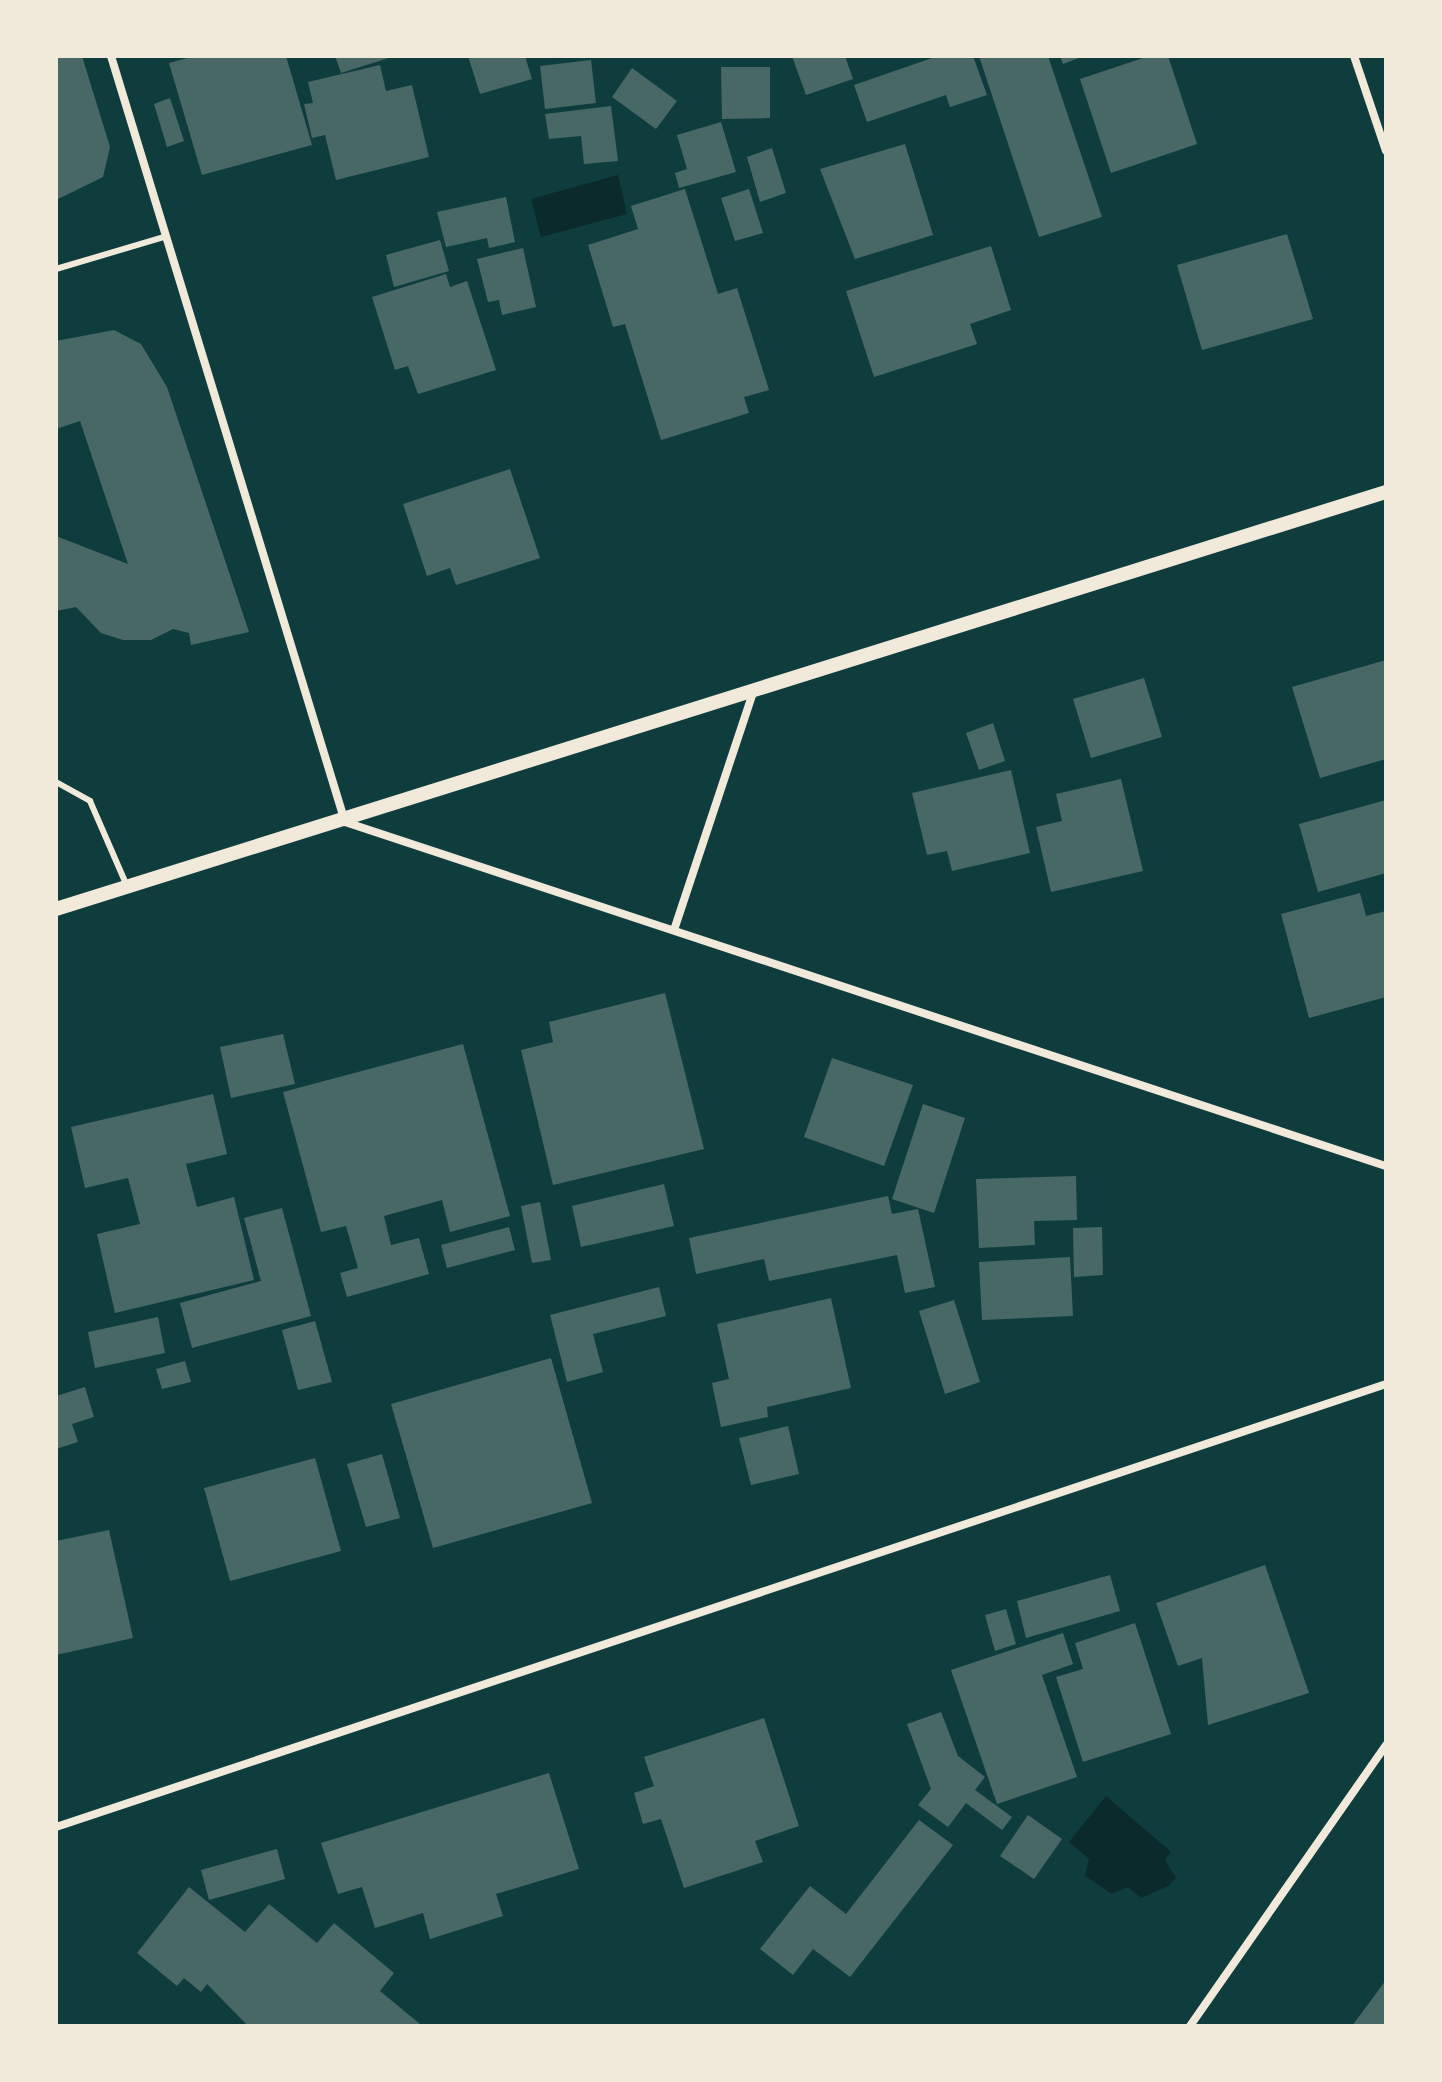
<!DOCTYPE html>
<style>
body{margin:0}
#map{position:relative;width:1442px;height:2082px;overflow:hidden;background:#0f3d3e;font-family:"Noto Sans",sans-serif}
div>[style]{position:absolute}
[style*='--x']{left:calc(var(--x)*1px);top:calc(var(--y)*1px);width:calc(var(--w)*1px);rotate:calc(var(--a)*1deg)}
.water>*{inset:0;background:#0a2a2b}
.building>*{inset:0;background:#486865}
.service>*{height:6px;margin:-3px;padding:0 3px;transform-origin:3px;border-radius:3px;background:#f1e9da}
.minor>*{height:8px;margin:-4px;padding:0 4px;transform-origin:4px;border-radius:4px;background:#f1e9da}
.tertiary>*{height:14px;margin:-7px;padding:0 7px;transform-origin:7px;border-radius:7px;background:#f1e9da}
span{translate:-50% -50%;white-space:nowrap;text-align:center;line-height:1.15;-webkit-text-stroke:8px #f1e9da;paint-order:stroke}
.frame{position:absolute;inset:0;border:58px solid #f1e9da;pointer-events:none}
</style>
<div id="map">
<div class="water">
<i style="clip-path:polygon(618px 175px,627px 214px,541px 237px,531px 199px)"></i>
<i style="clip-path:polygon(1106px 1796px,1171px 1852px,1165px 1860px,1176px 1878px,1168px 1886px,1141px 1898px,1128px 1887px,1112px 1894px,1085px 1876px,1089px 1859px,1069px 1842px)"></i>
</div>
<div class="building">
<i style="clip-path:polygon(56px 56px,82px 56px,110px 147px,103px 177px,56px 200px)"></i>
<i style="clip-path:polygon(194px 56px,286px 56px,312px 145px,202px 175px,169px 63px)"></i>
<i style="clip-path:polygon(335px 56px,392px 56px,392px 57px,341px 73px)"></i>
<i style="clip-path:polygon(468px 56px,525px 56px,532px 79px,480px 94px)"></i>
<i style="clip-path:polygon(792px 56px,845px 56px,853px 79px,806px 95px)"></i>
<i style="clip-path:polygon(938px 56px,973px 56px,987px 95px,950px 107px,946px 95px,867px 122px,854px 85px)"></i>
<i style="clip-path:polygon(979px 56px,1048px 56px,1102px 217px,1039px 237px)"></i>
<i style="clip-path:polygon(1060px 56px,1084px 56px,1063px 64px)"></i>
<i style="clip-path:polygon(1149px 56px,1168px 56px,1197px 144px,1111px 173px,1080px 79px)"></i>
<i style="clip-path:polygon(591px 60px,596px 103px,545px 109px,540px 66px)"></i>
<i style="clip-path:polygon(380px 65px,386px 91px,412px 85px,429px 157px,336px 180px,325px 135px,312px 138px,304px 104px,313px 103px,308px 82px)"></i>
<i style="clip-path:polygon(721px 67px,770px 67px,770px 118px,722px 119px)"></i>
<i style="clip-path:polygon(632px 68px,677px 101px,656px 129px,612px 97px)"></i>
<i style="clip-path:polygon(170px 98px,184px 141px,167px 147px,154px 104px)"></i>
<i style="clip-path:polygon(611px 106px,618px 161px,584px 164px,581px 136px,549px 139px,545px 114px)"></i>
<i style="clip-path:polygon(721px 122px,736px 172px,679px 188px,675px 173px,687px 169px,677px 135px)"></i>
<i style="clip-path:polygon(905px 144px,933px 235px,855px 259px,820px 169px)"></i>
<i style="clip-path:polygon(772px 148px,786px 193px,760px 202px,747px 157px)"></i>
<i style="clip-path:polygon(685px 189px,718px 294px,737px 288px,769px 390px,744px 397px,749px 413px,661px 440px,625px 324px,613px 327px,588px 245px,638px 229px,631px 206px)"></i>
<i style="clip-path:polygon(749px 189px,763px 233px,735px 241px,721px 198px)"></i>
<i style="clip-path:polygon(506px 197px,515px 242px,489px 248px,487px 238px,446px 247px,437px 212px)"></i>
<i style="clip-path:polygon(1287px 234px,1313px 319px,1202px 350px,1177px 265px)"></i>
<i style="clip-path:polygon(440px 240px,449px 271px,394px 287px,386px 255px)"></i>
<i style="clip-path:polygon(991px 246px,1011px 310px,970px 324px,977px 344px,874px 377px,846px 291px)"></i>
<i style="clip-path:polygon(523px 248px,536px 307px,502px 315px,499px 300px,488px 302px,477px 259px)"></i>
<i style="clip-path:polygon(446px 274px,450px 287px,467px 281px,496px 370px,418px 394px,408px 366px,395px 370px,372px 297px)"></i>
<i style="clip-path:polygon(114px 330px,141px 344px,167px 387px,249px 632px,191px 645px,189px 633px,173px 629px,151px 640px,123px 640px,101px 633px,76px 607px,56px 611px,56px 536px,128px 564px,80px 421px,56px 429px,56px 341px)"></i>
<i style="clip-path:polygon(510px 469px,540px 558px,456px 585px,450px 568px,427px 576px,403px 504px)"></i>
<i style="clip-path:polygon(1386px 660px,1386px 759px,1320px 778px,1292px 687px)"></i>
<i style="clip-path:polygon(1144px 678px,1162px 737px,1091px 758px,1073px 699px)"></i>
<i style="clip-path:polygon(993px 723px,1005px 761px,979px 770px,966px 733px)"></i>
<i style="clip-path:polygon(1011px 770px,1030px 853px,952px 871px,947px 851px,927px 855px,912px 793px)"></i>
<i style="clip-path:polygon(1121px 779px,1143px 871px,1051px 892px,1036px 827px,1062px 821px,1056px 794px)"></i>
<i style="clip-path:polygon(1386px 800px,1386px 873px,1318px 892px,1299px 824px)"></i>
<i style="clip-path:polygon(1360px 893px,1366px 916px,1386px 911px,1386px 997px,1309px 1018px,1281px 914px)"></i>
<i style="clip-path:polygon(665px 993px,704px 1149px,553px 1185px,521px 1050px,553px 1042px,549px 1022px)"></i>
<i style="clip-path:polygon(283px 1034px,295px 1084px,231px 1098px,220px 1047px)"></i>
<i style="clip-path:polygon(463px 1044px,510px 1216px,450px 1232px,442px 1200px,384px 1216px,391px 1245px,419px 1238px,429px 1274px,347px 1297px,340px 1273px,358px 1268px,346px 1226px,321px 1232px,283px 1092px)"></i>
<i style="clip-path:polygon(832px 1058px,913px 1085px,884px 1166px,804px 1137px)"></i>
<i style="clip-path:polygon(213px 1094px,227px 1154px,186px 1164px,197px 1207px,234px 1197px,254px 1280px,115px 1313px,97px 1234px,140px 1224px,128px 1178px,85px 1188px,71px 1127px)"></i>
<i style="clip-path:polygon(923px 1104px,965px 1118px,934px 1213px,892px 1199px)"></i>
<i style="clip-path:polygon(1076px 1176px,1077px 1220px,1034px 1221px,1035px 1245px,979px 1248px,976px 1179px)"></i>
<i style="clip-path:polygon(664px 1184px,674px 1226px,581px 1247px,572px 1206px)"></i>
<i style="clip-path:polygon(888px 1196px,892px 1214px,918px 1209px,935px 1287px,905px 1293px,897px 1255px,769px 1281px,764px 1259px,696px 1274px,689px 1238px)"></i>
<i style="clip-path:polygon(540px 1202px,551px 1260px,532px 1263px,521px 1206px)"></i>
<i style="clip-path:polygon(282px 1208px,311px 1316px,192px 1348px,180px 1303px,261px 1281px,244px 1218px)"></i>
<i style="clip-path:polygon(509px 1227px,515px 1250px,447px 1268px,441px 1245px)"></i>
<i style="clip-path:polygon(1102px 1227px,1103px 1275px,1074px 1277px,1073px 1228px)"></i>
<i style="clip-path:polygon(1070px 1257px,1073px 1316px,982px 1320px,979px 1262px)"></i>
<i style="clip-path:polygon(659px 1287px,666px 1316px,593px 1334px,603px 1372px,567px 1382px,550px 1315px)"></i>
<i style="clip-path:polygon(831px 1298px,851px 1388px,767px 1407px,768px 1417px,721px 1427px,712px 1383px,729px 1379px,717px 1324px)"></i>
<i style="clip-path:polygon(954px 1300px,980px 1382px,945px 1394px,919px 1311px)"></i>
<i style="clip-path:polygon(158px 1317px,165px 1353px,95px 1368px,88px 1332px)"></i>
<i style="clip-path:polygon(315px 1321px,332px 1382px,298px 1390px,282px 1330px)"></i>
<i style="clip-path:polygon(551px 1358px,592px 1503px,433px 1548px,391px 1404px)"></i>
<i style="clip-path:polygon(185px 1361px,191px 1382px,162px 1389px,156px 1369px)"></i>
<i style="clip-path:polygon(85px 1387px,94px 1417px,72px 1424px,78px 1442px,56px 1449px,56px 1396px)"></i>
<i style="clip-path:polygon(788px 1426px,799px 1474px,751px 1485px,739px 1438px)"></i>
<i style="clip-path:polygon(382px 1454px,400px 1518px,366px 1527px,347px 1464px)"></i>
<i style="clip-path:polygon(315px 1458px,341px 1551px,230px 1581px,204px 1488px)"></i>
<i style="clip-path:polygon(109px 1530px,133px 1638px,56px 1655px,56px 1541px)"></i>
<i style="clip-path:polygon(1265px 1565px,1309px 1693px,1208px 1725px,1202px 1658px,1178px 1666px,1156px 1603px)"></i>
<i style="clip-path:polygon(1110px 1575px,1120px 1611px,1026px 1638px,1017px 1601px)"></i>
<i style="clip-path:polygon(1006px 1609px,1016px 1644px,995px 1651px,985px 1615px)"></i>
<i style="clip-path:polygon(1135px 1623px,1171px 1734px,1083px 1762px,1056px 1677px,1083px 1669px,1075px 1643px)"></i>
<i style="clip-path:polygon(1063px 1633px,1073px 1664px,1042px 1675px,1077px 1777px,997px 1804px,951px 1670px)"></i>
<i style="clip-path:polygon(941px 1712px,958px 1756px,985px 1777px,975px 1790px,1012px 1817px,1002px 1830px,966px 1803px,948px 1827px,918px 1805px,931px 1789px,907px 1724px)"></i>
<i style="clip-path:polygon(764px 1718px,799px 1826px,755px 1841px,763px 1862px,684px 1888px,661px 1819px,643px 1824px,634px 1793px,654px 1786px,644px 1757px)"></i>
<i style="clip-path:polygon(549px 1773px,579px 1869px,496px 1894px,503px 1916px,430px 1939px,423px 1913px,375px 1928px,362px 1887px,338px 1894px,321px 1843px)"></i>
<i style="clip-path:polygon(1028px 1815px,1062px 1839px,1034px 1879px,1000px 1856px)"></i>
<i style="clip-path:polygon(919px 1820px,953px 1845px,850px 1977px,813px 1949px,793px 1975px,760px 1949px,810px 1886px,846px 1914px)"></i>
<i style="clip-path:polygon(277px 1849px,285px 1879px,209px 1900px,201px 1870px)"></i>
<i style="clip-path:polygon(189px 1887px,245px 1932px,269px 1904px,317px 1943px,334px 1923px,394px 1973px,380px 1991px,420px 2024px,248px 2026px,207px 1984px,201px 1992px,184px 1978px,177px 1986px,137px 1953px)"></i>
<i style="clip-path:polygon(1386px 1980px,1386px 2026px,1352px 2026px)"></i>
</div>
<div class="service">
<i style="--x:56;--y:269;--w:113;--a:-16.5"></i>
<i style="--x:56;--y:782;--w:39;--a:29"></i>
<i style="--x:90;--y:801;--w:93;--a:66.5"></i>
</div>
<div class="minor">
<i style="--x:111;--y:56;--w:801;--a:73.01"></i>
<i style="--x:345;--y:822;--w:1096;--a:18.29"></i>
<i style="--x:1354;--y:56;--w:100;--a:71.4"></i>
<i style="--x:674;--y:930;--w:248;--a:-71.6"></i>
<i style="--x:56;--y:1827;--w:1402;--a:-18.42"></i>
<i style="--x:1190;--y:2026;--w:343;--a:-55.1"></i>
</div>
<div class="tertiary">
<i style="--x:56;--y:909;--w:1394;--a:-17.41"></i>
</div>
<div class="frame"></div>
</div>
